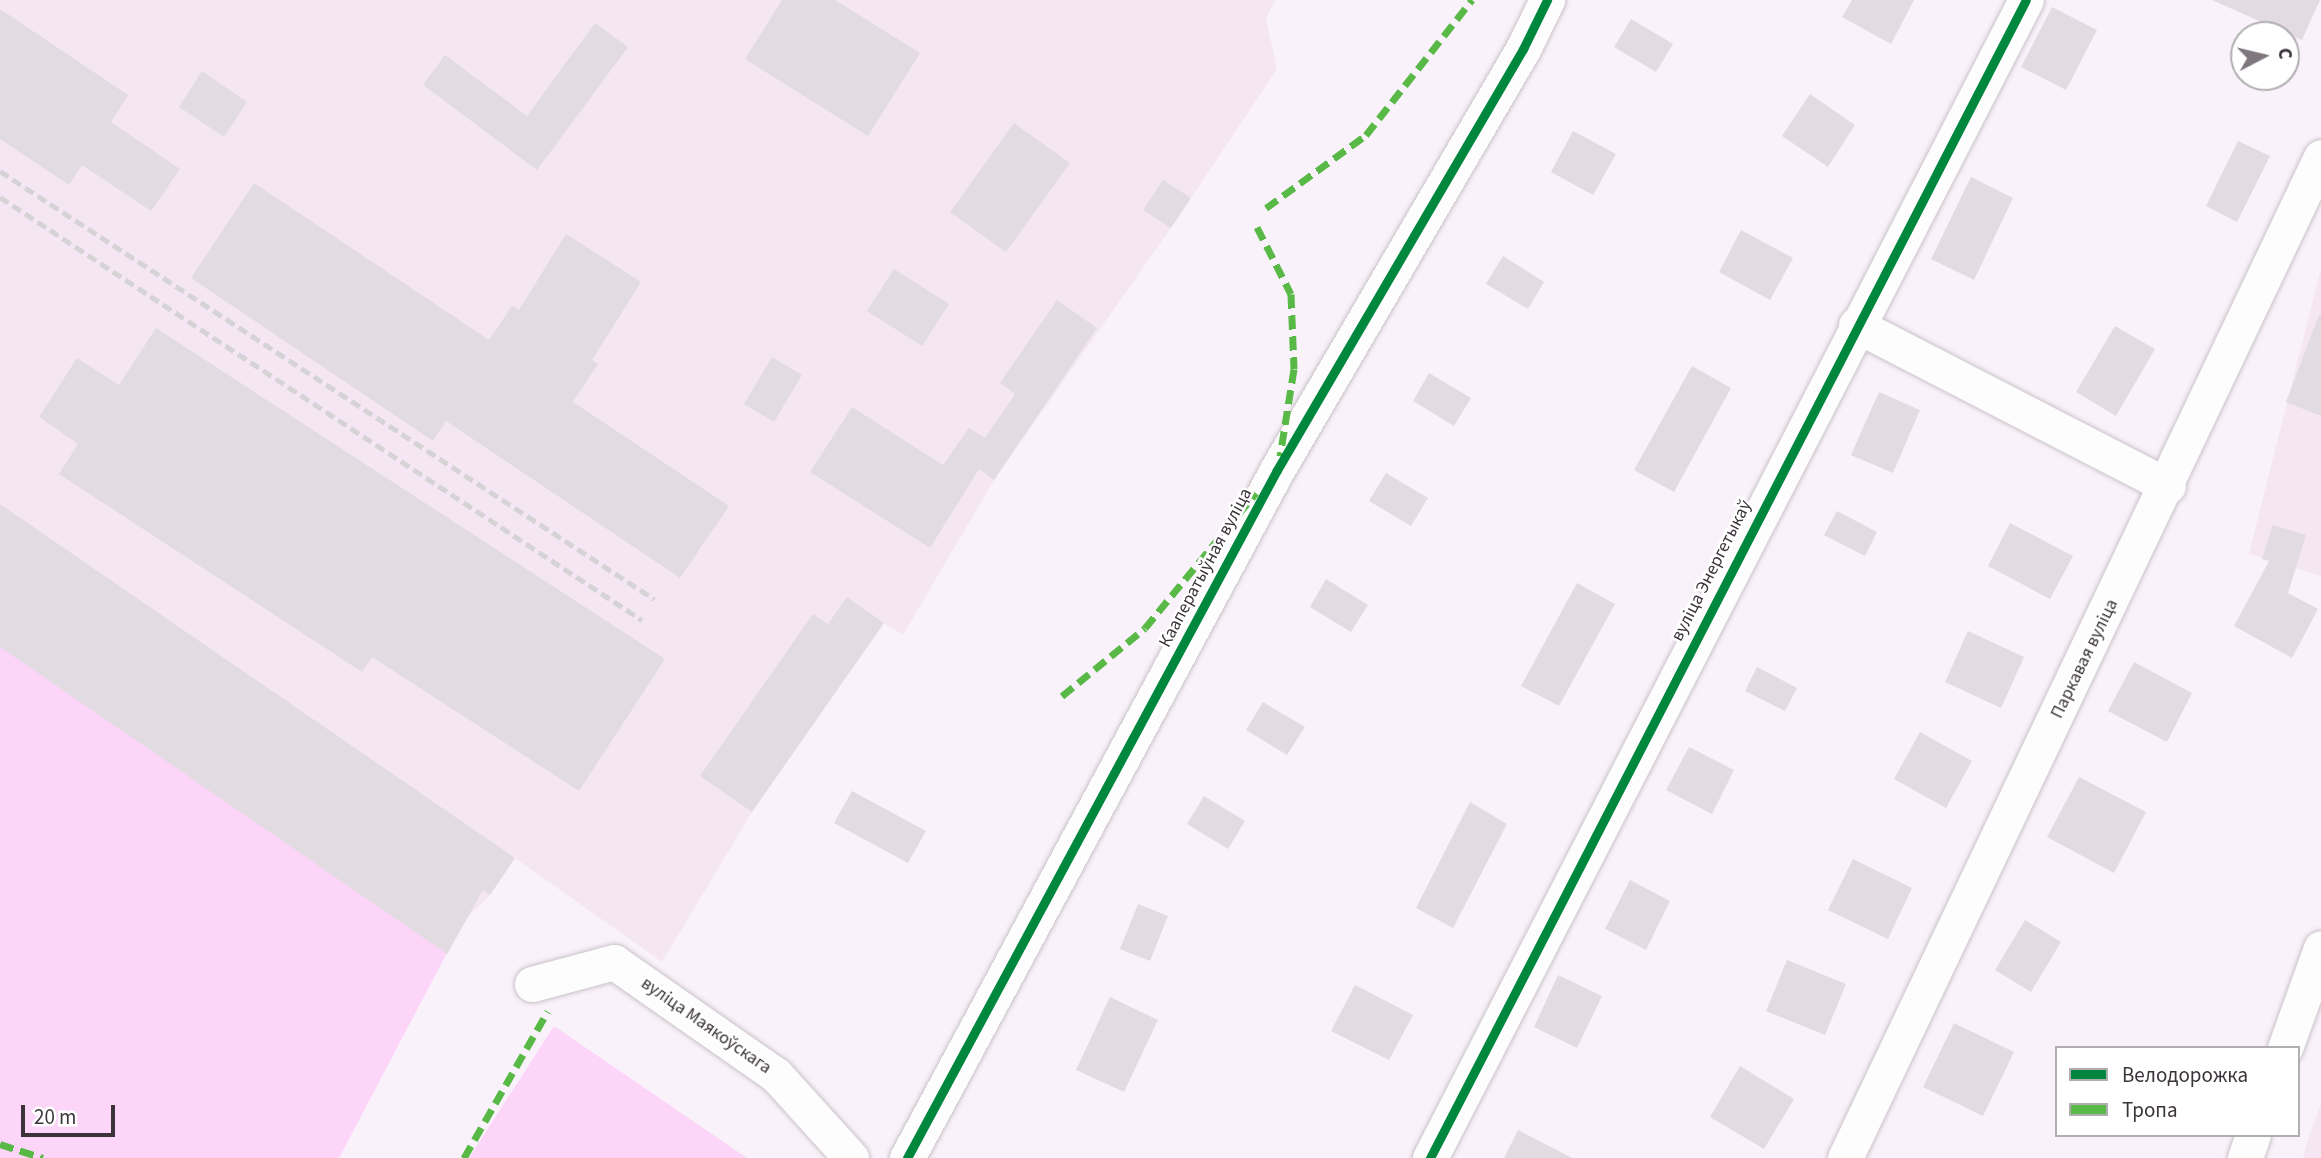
<!DOCTYPE html>
<meta charset="utf-8">
<style>
body{margin:0}
#map{position:relative;width:2321px;height:1158px;overflow:hidden;background:#faf2fa;font-family:"Source Sans 3",sans-serif}
div>[style]{position:absolute}
[style*='--x']{left:calc(var(--x)*1px);top:calc(var(--y)*1px);width:calc(var(--w)*1px);rotate:calc(var(--a)*1deg)}
.built>*{inset:0;background:#f5e6f4}
.green>*{inset:0;background:#fcd5f9}
.building>*{inset:0;background:#e2dbe2}
.roads{filter:drop-shadow(0 0 2px #c9c3c9) drop-shadow(0 0 2px #c9c3c9)}
.minor>*{height:35px;margin:-17.5px;padding:0 17.5px;transform-origin:17.5px;border-radius:17.5px;background:#fefdfe}
.rail>*{height:5px;margin-top:-2.5px;transform-origin:0;background:repeating-linear-gradient(90deg,#d6d3d6 0 10px,transparent 0 15px)}
.quiet>*{height:7px;margin-top:-3.5px;transform-origin:0;background:repeating-linear-gradient(90deg,#58b947 0 14px,transparent 0 21px)}
.cycleway>*{height:9px;margin:-4.5px;padding:0 4.5px;transform-origin:4.5px;border-radius:4.5px;background:#00873e}
span{translate:-50% -50%;white-space:nowrap;text-align:center;line-height:1.15;-webkit-text-stroke:5px #fff;paint-order:stroke}
.street-label{font-size:18px;color:#3b353b}
.legend{position:absolute;left:2055px;top:1046px;width:245px;height:91px;box-sizing:border-box;background:#fff;border:2px solid #b1aeb1;margin:0;padding:9px 12px;list-style:none;font-size:21px;color:#3b353b}
.legend li{display:flex;align-items:center;gap:14px;height:35px}
.legend b{width:35px;border:2px solid #b1aeb1}
.north{position:absolute;left:2230px;top:21px;width:70px;height:70px;box-sizing:border-box;background:#fff;border:2px solid #b1aeb1;border-radius:50%;rotate:83deg;font-size:19px;font-weight:700;line-height:28px;text-align:center;color:#3b353b}
.north::after{content:'';display:block;margin:auto;width:24px;height:32px;background:#7e777e;clip-path:polygon(50% 0,100% 100%,50% 72%,0 100%)}
.scale{position:absolute;left:21px;top:1105px;width:94px;height:32px;box-sizing:border-box;border:4px solid #3b353b;border-top:0;padding-left:9px;font-size:21px;line-height:24px;white-space:nowrap;color:#3b353b;-webkit-text-stroke:5px #fff;paint-order:stroke}
</style>
<div id="map">
<div class="built">
<i style="clip-path:polygon(0 0,1276px 0,1266px 18px,1277px 69px,1171px 228px,994px 480px,903px 635px,883px 623px,752px 812px,662px 962px,515px 858px,490px 895px,467px 918px,447px 954px,0 647px)"></i>
<i style="clip-path:polygon(2321px 268px,2321px 576px,2249px 554px)"></i>
<i style="clip-path:polygon(2321px 1104px,2321px 1158px,2303px 1158px,2309px 1136px)"></i>
</div>
<div class="green">
<i style="clip-path:polygon(0 620px,459px 930px,339px 1158px,0 1158px)"></i>
<i style="clip-path:polygon(554px 1026px,747px 1158px,469px 1158px)"></i>
</div>
<div class="building">
<i style="clip-path:polygon(782px 0,835px 0,920px 53px,868px 136px,745px 59px)"></i>
<i style="clip-path:polygon(1852px 0,1914px 0,1891px 44px,1842px 17px)"></i>
<i style="clip-path:polygon(2212px 0,2320px 0,2302px 40px)"></i>
<i style="clip-path:polygon(2052px 7px,2097px 30px,2066px 90px,2021px 67px)"></i>
<i style="clip-path:polygon(0 9px,128px 95px,111px 122px,180px 169px,151px 211px,82px 165px,69px 185px,0 139px)"></i>
<i style="clip-path:polygon(1631px 19px,1673px 44px,1656px 72px,1614px 47px)"></i>
<i style="clip-path:polygon(595px 23px,628px 47px,537px 170px,423px 85px,445px 55px,527px 116px)"></i>
<i style="clip-path:polygon(202px 71px,247px 102px,224px 137px,179px 107px)"></i>
<i style="clip-path:polygon(1810px 94px,1855px 125px,1828px 167px,1782px 136px)"></i>
<i style="clip-path:polygon(1014px 123px,1070px 163px,1006px 252px,950px 212px)"></i>
<i style="clip-path:polygon(1573px 131px,1616px 154px,1593px 195px,1551px 172px)"></i>
<i style="clip-path:polygon(2238px 141px,2270px 156px,2237px 222px,2206px 206px)"></i>
<i style="clip-path:polygon(1971px 177px,2013px 198px,1974px 280px,1931px 259px)"></i>
<i style="clip-path:polygon(1163px 180px,1191px 198px,1171px 228px,1143px 210px)"></i>
<i style="clip-path:polygon(254px 183px,489px 340px,512px 306px,519px 310px,566px 234px,641px 282px,592px 360px,598px 364px,573px 402px,729px 506px,680px 578px,446px 421px,433px 441px,191px 278px)"></i>
<i style="clip-path:polygon(1741px 230px,1793px 258px,1770px 300px,1719px 272px)"></i>
<i style="clip-path:polygon(1503px 256px,1544px 282px,1528px 309px,1486px 284px)"></i>
<i style="clip-path:polygon(894px 269px,949px 304px,922px 346px,867px 311px)"></i>
<i style="clip-path:polygon(1057px 300px,1097px 328px,994px 480px,979px 469px,930px 548px,810px 472px,852px 407px,943px 465px,969px 428px,985px 438px,1015px 394px,1000px 383px)"></i>
<i style="clip-path:polygon(2319px 315px,2321px 315px,2321px 416px,2286px 402px)"></i>
<i style="clip-path:polygon(2115px 326px,2155px 349px,2116px 416px,2076px 392px)"></i>
<i style="clip-path:polygon(156px 328px,665px 659px,579px 791px,372px 657px,362px 672px,59px 474px,78px 444px,39px 417px,77px 358px,119px 385px)"></i>
<i style="clip-path:polygon(772px 357px,802px 375px,774px 422px,744px 404px)"></i>
<i style="clip-path:polygon(1692px 366px,1731px 388px,1674px 492px,1634px 470px)"></i>
<i style="clip-path:polygon(1429px 373px,1471px 398px,1454px 426px,1413px 401px)"></i>
<i style="clip-path:polygon(1879px 392px,1920px 410px,1893px 473px,1851px 455px)"></i>
<i style="clip-path:polygon(1386px 473px,1428px 498px,1411px 526px,1369px 501px)"></i>
<i style="clip-path:polygon(0 504px,515px 858px,490px 895px,483px 890px,447px 954px,0 647px)"></i>
<i style="clip-path:polygon(1837px 511px,1877px 532px,1865px 556px,1824px 535px)"></i>
<i style="clip-path:polygon(2010px 523px,2073px 556px,2050px 599px,1988px 566px)"></i>
<i style="clip-path:polygon(2273px 525px,2306px 535px,2288px 593px,2318px 609px,2292px 658px,2234px 626px,2269px 561px,2262px 559px)"></i>
<i style="clip-path:polygon(1326px 579px,1368px 605px,1351px 632px,1310px 607px)"></i>
<i style="clip-path:polygon(1577px 583px,1615px 604px,1559px 706px,1521px 686px)"></i>
<i style="clip-path:polygon(847px 597px,884px 623px,752px 812px,700px 776px,813px 614px,828px 624px)"></i>
<i style="clip-path:polygon(1968px 631px,2024px 657px,2001px 708px,1945px 682px)"></i>
<i style="clip-path:polygon(2134px 662px,2192px 693px,2167px 742px,2108px 711px)"></i>
<i style="clip-path:polygon(1757px 667px,1797px 688px,1785px 711px,1745px 691px)"></i>
<i style="clip-path:polygon(1263px 702px,1305px 727px,1287px 755px,1246px 730px)"></i>
<i style="clip-path:polygon(1920px 732px,1972px 761px,1946px 808px,1894px 779px)"></i>
<i style="clip-path:polygon(1689px 747px,1734px 770px,1712px 814px,1666px 790px)"></i>
<i style="clip-path:polygon(2079px 777px,2146px 812px,2114px 873px,2047px 837px)"></i>
<i style="clip-path:polygon(852px 791px,926px 831px,908px 863px,834px 823px)"></i>
<i style="clip-path:polygon(1204px 796px,1245px 821px,1228px 849px,1187px 824px)"></i>
<i style="clip-path:polygon(1470px 802px,1507px 824px,1453px 928px,1416px 908px)"></i>
<i style="clip-path:polygon(1853px 859px,1912px 888px,1888px 939px,1828px 910px)"></i>
<i style="clip-path:polygon(1630px 880px,1670px 901px,1646px 950px,1605px 929px)"></i>
<i style="clip-path:polygon(1138px 904px,1168px 916px,1150px 961px,1120px 949px)"></i>
<i style="clip-path:polygon(2025px 920px,2061px 942px,2031px 992px,1995px 970px)"></i>
<i style="clip-path:polygon(1787px 960px,1846px 984px,1825px 1035px,1766px 1011px)"></i>
<i style="clip-path:polygon(1558px 975px,1602px 996px,1577px 1048px,1534px 1027px)"></i>
<i style="clip-path:polygon(1355px 985px,1413px 1015px,1389px 1060px,1331px 1031px)"></i>
<i style="clip-path:polygon(1110px 997px,1158px 1020px,1124px 1092px,1076px 1070px)"></i>
<i style="clip-path:polygon(1954px 1023px,2014px 1052px,1983px 1116px,1923px 1087px)"></i>
<i style="clip-path:polygon(1740px 1066px,1794px 1099px,1764px 1149px,1710px 1117px)"></i>
<i style="clip-path:polygon(1518px 1130px,1572px 1158px,1504px 1158px)"></i>
</div>
<div class="roads">
<div class="minor">
<i style="--x:1856;--y:325;--w:351;--a:27.3"></i>
<i style="--x:532;--y:984;--w:85;--a:-15"></i>
<i style="--x:614;--y:962;--w:198;--a:34.9"></i>
<i style="--x:776;--y:1075;--w:112;--a:47.9"></i>
<i style="--x:2285;--y:1048;--w:106;--a:-70.2"></i>
<i style="--x:907;--y:1158;--w:781;--a:-61.73"></i>
<i style="--x:1277;--y:470;--w:488;--a:-59.7"></i>
<i style="--x:1523;--y:49;--w:55;--a:-63.9"></i>
<i style="--x:1430;--y:1158;--w:1302;--a:-62.77"></i>
<i style="--x:1845;--y:1158;--w:1108;--a:-64.57"></i>
<i style="--x:2245;--y:1158;--w:24;--a:-71"></i>
</div>
</div>
<div class="rail">
<i style="--x:0;--y:171;--w:782;--a:33.2"></i>
<i style="--x:0;--y:197;--w:769;--a:33.38"></i>
</div>
<div class="quiet">
<i style="--x:1266;--y:208;--w:124;--a:-36.1"></i>
<i style="--x:1366;--y:135;--w:172;--a:-51.9"></i>
<i style="--x:1257;--y:227;--w:75;--a:63.1"></i>
<i style="--x:1291;--y:294;--w:75;--a:87.7"></i>
<i style="--x:1294;--y:369;--w:88;--a:99.1"></i>
<i style="--x:1062;--y:696;--w:107;--a:-39.3"></i>
<i style="--x:1145;--y:628;--w:175;--a:-50.6"></i>
<i style="--x:0;--y:1144;--w:45;--a:18"></i>
<i style="--x:464;--y:1158;--w:169;--a:-60.3"></i>
</div>
<div class="cycleway">
<i style="--x:907;--y:1158;--w:781;--a:-61.73"></i>
<i style="--x:1277;--y:470;--w:488;--a:-59.7"></i>
<i style="--x:1523;--y:49;--w:55;--a:-63.9"></i>
<i style="--x:1430;--y:1158;--w:1302;--a:-62.77"></i>
</div>
<div class="street-label">
<span style="left:1206px;top:568px;rotate:-62deg">Кааператыўная вуліца</span>
<span style="left:1712px;top:571px;rotate:-63deg">вуліца Энергетыкаў</span>
<span style="left:2085px;top:659px;rotate:-64deg">Паркавая вуліца</span>
<span style="left:706px;top:1026px;rotate:35deg">вуліца Маякоўскага</span>
</div>
<ul class="legend">
<li><b style="height:9px;background:#00873e"></b>Велодорожка</li>
<li><b style="height:9px;background:#58b947"></b>Тропа</li>
</ul>
<div class="north">С</div>
<div class="scale">20 m</div>
</div>
